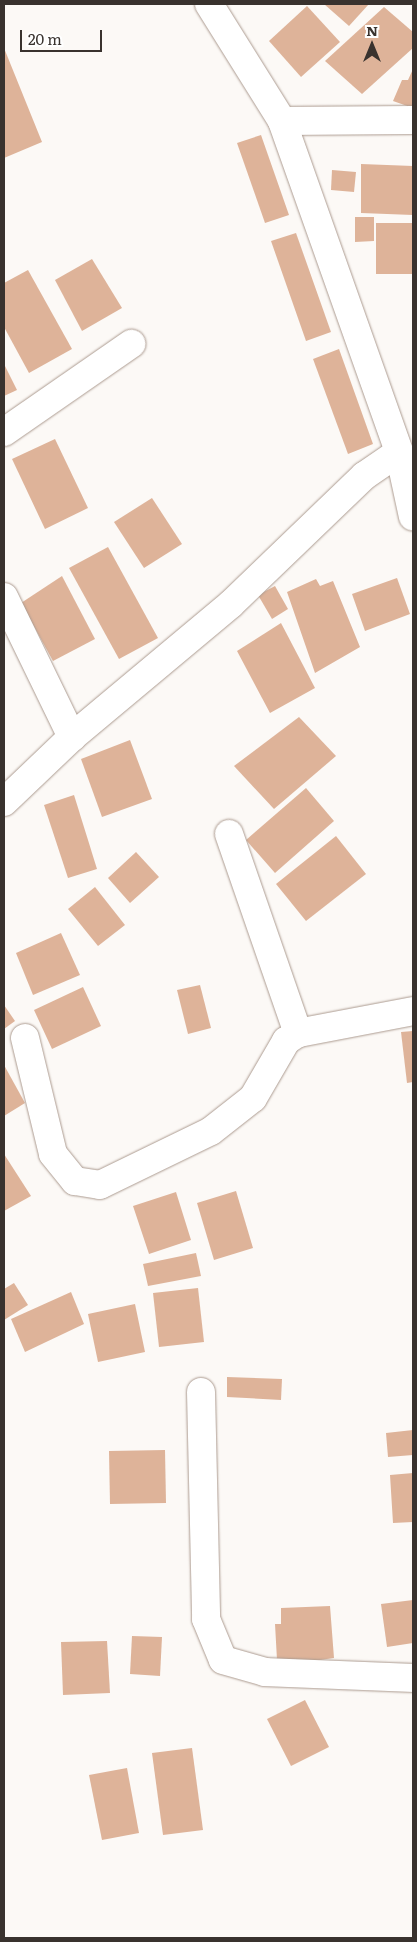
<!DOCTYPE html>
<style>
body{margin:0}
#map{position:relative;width:417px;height:1942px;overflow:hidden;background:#fcf9f6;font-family:Literata,serif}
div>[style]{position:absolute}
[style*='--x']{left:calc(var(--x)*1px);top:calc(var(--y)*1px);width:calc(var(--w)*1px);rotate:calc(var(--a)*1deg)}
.building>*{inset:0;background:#deb399}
.roads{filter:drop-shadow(0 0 1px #ac9b90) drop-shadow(0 0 1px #ac9b90)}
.minor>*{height:28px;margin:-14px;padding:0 14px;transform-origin:14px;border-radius:14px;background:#fff}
span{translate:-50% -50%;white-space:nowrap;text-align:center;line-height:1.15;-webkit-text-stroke:5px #fff;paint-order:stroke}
.frame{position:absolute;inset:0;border:5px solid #39322e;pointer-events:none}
.north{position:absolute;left:347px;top:20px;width:50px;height:50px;-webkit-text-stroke:4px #fff;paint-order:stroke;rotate:0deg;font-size:14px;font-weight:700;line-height:20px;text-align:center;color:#39322e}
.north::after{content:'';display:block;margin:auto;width:18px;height:22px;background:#39322e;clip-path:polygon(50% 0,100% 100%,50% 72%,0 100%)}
.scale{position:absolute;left:20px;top:30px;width:82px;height:22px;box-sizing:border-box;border:2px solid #39322e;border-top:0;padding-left:6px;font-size:15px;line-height:18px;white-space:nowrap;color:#39322e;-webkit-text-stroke:4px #fff;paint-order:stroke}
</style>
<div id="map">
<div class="building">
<i style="clip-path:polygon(324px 4px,369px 4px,349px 26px)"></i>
<i style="clip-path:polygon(307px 6px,340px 42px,301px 77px,269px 41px)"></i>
<i style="clip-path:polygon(384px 7px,413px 32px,413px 48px,362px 94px,325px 61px)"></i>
<i style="clip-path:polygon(4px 48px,42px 142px,4px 158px)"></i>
<i style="clip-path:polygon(413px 69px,413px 108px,393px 101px,402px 80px,408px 80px)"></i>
<i style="clip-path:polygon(261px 135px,289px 215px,265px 223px,237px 143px)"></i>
<i style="clip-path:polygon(361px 164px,413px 166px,413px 215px,361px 213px)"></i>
<i style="clip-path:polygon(332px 170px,356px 172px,354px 192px,331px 190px)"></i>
<i style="clip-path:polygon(355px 217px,374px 217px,374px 241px,355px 242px)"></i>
<i style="clip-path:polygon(376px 223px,413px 223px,413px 274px,376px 274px)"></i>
<i style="clip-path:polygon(296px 233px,331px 332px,306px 341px,271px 241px)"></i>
<i style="clip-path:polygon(92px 259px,122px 308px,82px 331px,55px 280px)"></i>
<i style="clip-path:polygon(28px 270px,72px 349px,29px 373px,4px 327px,4px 283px)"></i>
<i style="clip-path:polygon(339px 349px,373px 444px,348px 454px,313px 359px)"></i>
<i style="clip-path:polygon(4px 364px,17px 390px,4px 396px)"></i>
<i style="clip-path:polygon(55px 439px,88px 508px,45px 529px,12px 459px)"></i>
<i style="clip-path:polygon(152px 498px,182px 544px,144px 568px,114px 522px)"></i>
<i style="clip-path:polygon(108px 547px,158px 638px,119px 659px,69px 568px)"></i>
<i style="clip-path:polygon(62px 576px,95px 639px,53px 661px,21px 603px)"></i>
<i style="clip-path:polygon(397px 578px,410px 614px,365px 631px,352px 594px)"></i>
<i style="clip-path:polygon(316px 579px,320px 586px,333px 581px,360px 647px,315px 673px,287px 592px)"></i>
<i style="clip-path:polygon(275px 586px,288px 609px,272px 619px,258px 595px)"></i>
<i style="clip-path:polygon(281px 623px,315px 688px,270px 713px,237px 651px)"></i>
<i style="clip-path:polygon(299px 717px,336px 756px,274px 809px,234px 766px)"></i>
<i style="clip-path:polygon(130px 740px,152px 799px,102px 817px,81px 759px)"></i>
<i style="clip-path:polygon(306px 788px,334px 821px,275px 873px,246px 840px)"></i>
<i style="clip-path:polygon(74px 795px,97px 869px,68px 878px,44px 805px)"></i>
<i style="clip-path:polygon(336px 836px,366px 874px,306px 921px,276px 884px)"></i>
<i style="clip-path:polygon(136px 852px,159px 877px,130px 903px,108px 878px)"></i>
<i style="clip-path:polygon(95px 887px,125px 925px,98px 946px,68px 909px)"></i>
<i style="clip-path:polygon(61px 933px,80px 975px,33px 995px,16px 953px)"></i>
<i style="clip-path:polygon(200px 985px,211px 1028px,188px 1034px,177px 990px)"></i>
<i style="clip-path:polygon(83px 987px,101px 1026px,52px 1049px,34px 1010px)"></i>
<i style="clip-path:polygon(4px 1005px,15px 1021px,4px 1029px)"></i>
<i style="clip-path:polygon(413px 1031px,413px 1082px,407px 1083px,401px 1032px)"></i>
<i style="clip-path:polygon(4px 1065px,25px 1103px,4px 1116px)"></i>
<i style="clip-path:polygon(4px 1154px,31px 1196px,4px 1211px)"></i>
<i style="clip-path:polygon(236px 1191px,253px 1248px,214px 1260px,197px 1203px)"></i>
<i style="clip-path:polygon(176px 1192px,191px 1240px,149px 1254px,133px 1206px)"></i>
<i style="clip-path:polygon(196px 1253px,201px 1276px,148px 1286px,143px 1264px)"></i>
<i style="clip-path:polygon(14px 1283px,28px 1305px,4px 1320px,4px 1289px)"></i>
<i style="clip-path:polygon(198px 1288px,204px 1342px,159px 1347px,153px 1293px)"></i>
<i style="clip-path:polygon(71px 1292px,84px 1324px,25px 1352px,11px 1319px)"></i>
<i style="clip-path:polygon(135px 1304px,145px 1352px,98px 1362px,88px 1314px)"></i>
<i style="clip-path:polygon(227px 1377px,282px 1379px,281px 1400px,227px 1397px)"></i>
<i style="clip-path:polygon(413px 1430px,413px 1455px,388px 1457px,386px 1433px)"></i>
<i style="clip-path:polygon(165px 1450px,166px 1503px,110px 1504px,109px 1451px)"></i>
<i style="clip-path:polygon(413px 1473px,413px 1522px,393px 1523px,390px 1475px)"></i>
<i style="clip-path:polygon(413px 1600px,413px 1643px,387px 1647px,381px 1604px)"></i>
<i style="clip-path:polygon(330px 1606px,334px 1658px,320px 1660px,323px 1671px,300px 1671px,296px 1659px,277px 1660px,275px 1624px,281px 1624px,281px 1608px)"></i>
<i style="clip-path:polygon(132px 1636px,162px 1637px,160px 1676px,130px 1674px)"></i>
<i style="clip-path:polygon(107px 1641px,110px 1693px,63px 1695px,61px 1642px)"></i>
<i style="clip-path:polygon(305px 1700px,329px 1747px,291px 1766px,267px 1719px)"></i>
<i style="clip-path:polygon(192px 1748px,203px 1830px,163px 1835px,152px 1753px)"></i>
<i style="clip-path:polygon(127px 1768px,139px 1833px,102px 1840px,89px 1775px)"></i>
</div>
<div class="roads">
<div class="minor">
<i style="--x:209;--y:4;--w:138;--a:58"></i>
<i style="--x:282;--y:121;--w:351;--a:70.5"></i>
<i style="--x:399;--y:452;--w:66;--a:77.8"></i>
<i style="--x:282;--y:121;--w:131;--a:-0.4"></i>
<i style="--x:4;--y:432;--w:155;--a:-34.7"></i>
<i style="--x:4;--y:597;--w:156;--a:64.1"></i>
<i style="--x:4;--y:802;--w:94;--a:-43.7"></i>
<i style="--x:72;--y:737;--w:207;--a:-39.9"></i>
<i style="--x:231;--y:604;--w:185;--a:-43.9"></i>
<i style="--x:364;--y:476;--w:42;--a:-34.4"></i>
<i style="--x:229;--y:834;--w:211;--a:70.9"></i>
<i style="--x:25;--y:1038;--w:119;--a:76.4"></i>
<i style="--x:53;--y:1154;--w:35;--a:51"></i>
<i style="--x:75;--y:1181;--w:25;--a:9"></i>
<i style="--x:100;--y:1185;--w:123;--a:-25.9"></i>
<i style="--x:211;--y:1131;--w:53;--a:-38.2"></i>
<i style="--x:253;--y:1098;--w:66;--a:-59.9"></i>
<i style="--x:286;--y:1041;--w:14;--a:-34"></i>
<i style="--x:298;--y:1033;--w:117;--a:-10.8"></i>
<i style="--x:201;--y:1392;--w:227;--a:88.7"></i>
<i style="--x:206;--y:1619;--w:44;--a:67.5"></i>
<i style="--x:223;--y:1660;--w:44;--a:15.9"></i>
<i style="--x:265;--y:1672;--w:148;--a:2.3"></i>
</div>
</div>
<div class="frame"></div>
<div class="north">N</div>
<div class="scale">20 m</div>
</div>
